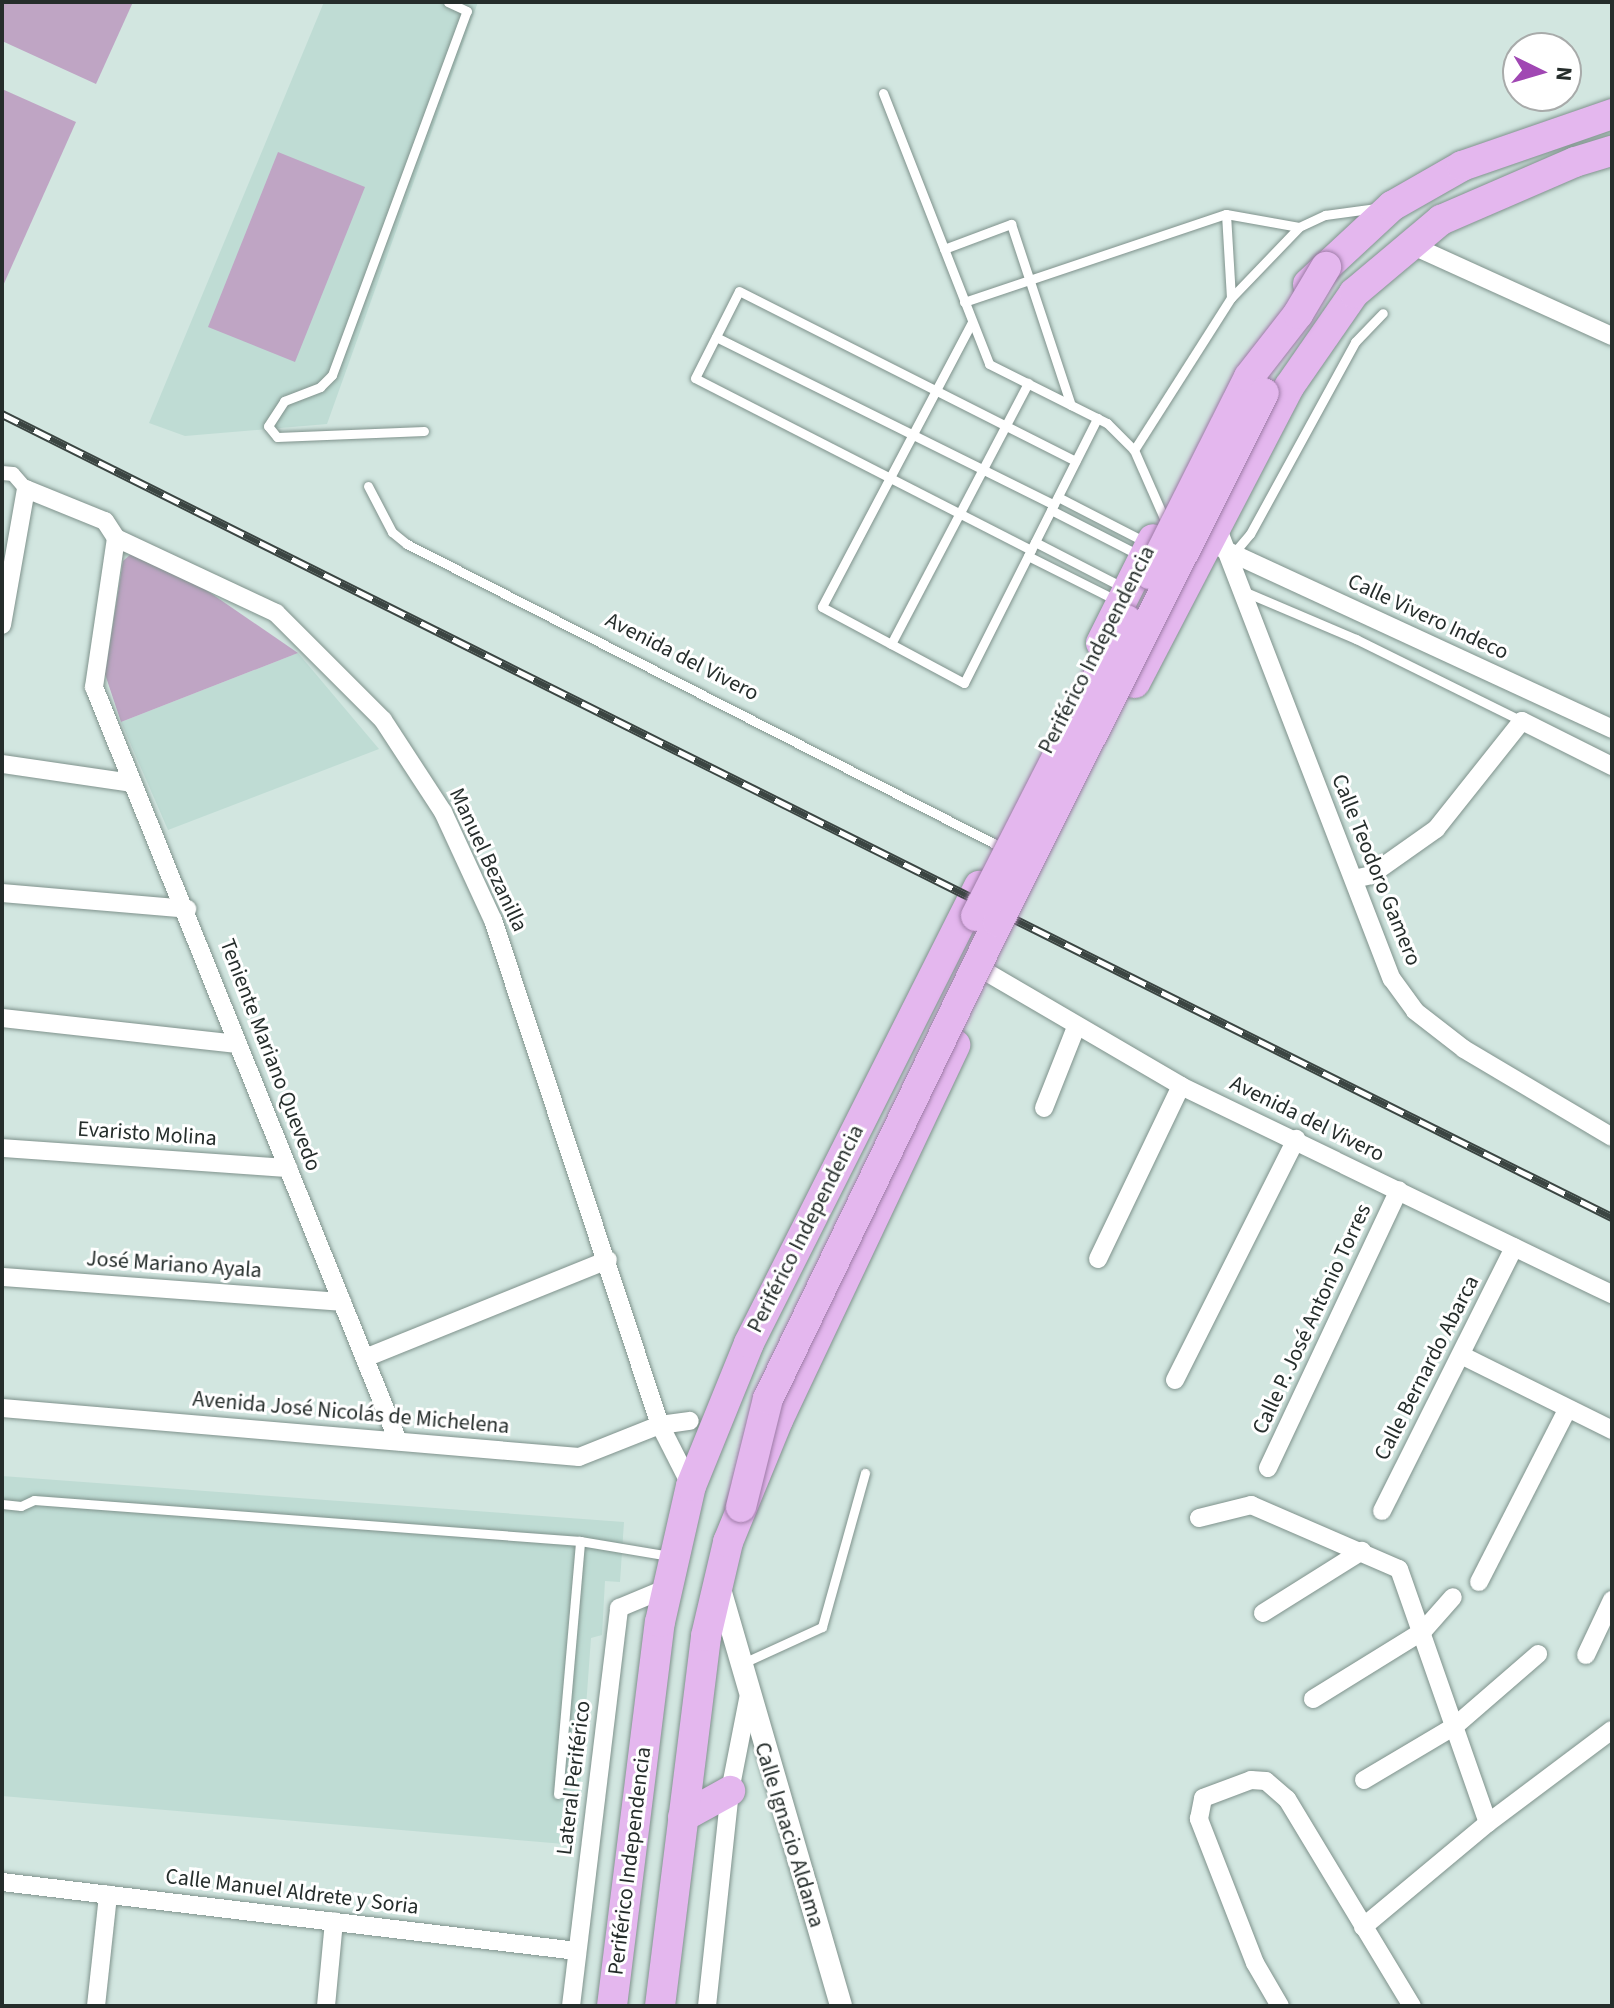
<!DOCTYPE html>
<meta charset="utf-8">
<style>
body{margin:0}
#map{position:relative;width:1614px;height:2008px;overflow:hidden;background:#d2e6e0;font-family:"Source Sans 3",sans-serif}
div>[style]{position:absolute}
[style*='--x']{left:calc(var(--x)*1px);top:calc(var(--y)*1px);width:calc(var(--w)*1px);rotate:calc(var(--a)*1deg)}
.built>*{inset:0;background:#bfdcd4}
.green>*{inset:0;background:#bfa5c4}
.roads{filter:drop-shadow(0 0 2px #7f928c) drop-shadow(0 0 2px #7f928c)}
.service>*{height:9px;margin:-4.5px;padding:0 4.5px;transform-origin:4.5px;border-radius:4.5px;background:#fff}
.pedestrian>*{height:14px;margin:-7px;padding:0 7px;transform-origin:7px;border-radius:7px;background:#fff}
.minor>*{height:18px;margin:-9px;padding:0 9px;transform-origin:9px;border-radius:9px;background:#fff}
.tertiary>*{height:22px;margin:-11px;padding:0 11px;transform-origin:11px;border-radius:11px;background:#fff}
.trunk>*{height:30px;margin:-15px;padding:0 15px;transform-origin:15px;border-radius:15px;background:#e4b7ee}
.rail>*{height:9px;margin-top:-4.5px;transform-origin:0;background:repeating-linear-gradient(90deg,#fff 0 18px,#3b4542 0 36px);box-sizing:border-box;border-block:2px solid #3b4542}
.bridges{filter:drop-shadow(0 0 2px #9d7ba6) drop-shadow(0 0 2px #9d7ba6)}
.trunk-bridge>*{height:30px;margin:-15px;padding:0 15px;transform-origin:15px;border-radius:15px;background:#e4b7ee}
span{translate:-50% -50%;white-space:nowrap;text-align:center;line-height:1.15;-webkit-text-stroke:6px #fff;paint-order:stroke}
.street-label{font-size:22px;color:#252d2b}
.frame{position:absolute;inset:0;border:4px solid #252d2b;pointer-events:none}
.north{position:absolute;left:1502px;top:32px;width:80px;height:80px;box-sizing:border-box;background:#fff;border:2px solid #a8abaa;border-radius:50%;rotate:95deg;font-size:22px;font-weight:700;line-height:32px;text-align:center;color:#252d2b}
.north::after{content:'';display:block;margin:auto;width:28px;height:36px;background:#a047b3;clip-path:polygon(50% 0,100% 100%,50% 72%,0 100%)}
</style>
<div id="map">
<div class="built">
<i style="clip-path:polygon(324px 2px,478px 2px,327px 424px,185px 436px,149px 423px)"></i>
<i style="clip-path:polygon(298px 653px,379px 749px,168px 830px,121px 722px)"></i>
<i style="clip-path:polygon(2px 1476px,624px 1522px,620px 1582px,605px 1581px,602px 1635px,591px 1638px,576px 1845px,2px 1796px)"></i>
</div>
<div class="green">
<i style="clip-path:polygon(2px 2px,133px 2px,96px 84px,2px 41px)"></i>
<i style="clip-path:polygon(2px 89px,76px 122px,2px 288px)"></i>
<i style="clip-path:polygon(278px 152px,365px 187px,295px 362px,208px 327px)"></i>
<i style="clip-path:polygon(131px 554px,196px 583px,298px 653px,121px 722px,105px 674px,123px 561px)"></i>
</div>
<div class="roads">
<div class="service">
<i style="--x:883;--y:93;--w:291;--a:68.6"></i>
<i style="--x:989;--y:364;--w:132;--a:26.6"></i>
<i style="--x:1107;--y:423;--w:38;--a:45"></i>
<i style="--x:1134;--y:450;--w:74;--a:66.2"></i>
<i style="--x:1226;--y:214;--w:84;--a:86.6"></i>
<i style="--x:944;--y:249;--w:72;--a:-20.5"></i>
<i style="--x:1011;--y:224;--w:191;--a:71.7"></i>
<i style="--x:964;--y:302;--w:276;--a:-18.6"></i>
<i style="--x:1226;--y:214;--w:74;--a:10.1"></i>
<i style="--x:972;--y:322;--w:322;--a:117.8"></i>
<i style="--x:822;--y:607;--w:161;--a:28.2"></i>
<i style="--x:964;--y:683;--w:297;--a:-63.3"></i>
<i style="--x:716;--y:337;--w:377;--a:26.4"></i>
<i style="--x:424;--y:431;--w:147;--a:177.7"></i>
<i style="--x:277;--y:437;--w:14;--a:-129"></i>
<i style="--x:268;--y:426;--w:30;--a:-57"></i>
<i style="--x:284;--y:401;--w:39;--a:-21"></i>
<i style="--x:320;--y:387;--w:17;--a:-45"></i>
<i style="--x:332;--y:375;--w:388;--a:-69.7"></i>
<i style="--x:467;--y:11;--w:21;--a:-155"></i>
<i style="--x:1134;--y:450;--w:180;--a:-57.5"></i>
<i style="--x:1231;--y:298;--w:98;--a:-46.2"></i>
<i style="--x:1299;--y:227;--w:29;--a:-25"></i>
<i style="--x:1325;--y:215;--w:52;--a:-7.7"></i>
<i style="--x:368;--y:486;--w:52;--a:62.4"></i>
<i style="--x:392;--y:532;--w:19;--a:39"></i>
<i style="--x:407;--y:544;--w:665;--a:27.03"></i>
<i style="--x:1058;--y:497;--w:100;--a:27.3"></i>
<i style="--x:1051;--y:510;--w:101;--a:27.1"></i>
<i style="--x:1035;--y:542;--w:100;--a:27.3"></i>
<i style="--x:1031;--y:550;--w:377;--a:-152.9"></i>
<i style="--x:695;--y:378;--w:97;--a:-63.2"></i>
<i style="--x:739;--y:291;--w:377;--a:26.8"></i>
<i style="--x:1233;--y:554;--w:26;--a:-50"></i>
<i style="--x:1250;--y:534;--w:219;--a:-61.3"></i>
<i style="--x:1355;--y:342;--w:40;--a:-46"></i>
<i style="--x:1028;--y:556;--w:101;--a:26.6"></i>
<i style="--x:1243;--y:591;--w:123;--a:23"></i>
<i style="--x:1356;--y:639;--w:185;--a:26.3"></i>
<i style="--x:891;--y:644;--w:295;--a:-62.3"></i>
<i style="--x:2;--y:1504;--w:19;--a:6"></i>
<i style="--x:21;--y:1506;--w:14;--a:-25"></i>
<i style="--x:34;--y:1500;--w:548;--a:4.29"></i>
<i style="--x:580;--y:1541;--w:91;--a:9.5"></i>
<i style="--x:741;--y:1664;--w:89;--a:-24.6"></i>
<i style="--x:822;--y:1627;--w:160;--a:-74.4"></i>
<i style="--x:558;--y:1794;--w:254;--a:-85"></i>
</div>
<div class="pedestrian">
<i style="--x:2;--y:473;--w:11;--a:5"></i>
<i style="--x:13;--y:474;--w:20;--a:49"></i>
</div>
<div class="minor">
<i style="--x:1409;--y:244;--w:223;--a:24.4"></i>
<i style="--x:1216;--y:524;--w:488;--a:68.9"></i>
<i style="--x:1392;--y:979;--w:39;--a:54"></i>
<i style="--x:1415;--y:1011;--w:62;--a:37.8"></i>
<i style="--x:1464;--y:1049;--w:172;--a:30.7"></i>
<i style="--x:116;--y:538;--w:151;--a:98.4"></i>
<i style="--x:94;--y:687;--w:813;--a:68.04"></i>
<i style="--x:1223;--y:549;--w:429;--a:24.8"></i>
<i style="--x:2;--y:625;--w:138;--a:-80"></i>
<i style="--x:26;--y:489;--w:85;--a:22.1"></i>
<i style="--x:105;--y:521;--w:20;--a:57"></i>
<i style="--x:116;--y:538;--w:177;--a:25.1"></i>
<i style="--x:276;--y:613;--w:151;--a:45"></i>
<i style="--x:383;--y:720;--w:110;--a:56.9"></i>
<i style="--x:443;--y:812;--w:119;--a:65.2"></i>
<i style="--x:493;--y:920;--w:532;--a:71.7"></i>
<i style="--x:660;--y:1425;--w:68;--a:63.1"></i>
<i style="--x:2;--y:764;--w:132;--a:8.3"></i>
<i style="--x:1354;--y:879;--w:17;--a:-13"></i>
<i style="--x:1371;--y:875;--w:80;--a:-35.3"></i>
<i style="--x:1436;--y:829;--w:138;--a:-51.5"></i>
<i style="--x:1522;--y:721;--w:101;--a:26.6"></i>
<i style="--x:2;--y:893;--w:186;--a:4.9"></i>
<i style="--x:988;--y:973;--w:224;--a:30.3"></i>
<i style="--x:1181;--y:1086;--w:479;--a:25.8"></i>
<i style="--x:2;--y:1018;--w:237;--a:6.3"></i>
<i style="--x:1044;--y:1108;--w:87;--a:-68.4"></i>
<i style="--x:2;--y:1148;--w:287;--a:4"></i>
<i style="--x:1098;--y:1259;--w:192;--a:-64.4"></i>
<i style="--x:2;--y:1277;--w:341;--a:4.2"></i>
<i style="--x:1461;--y:1355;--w:169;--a:26.4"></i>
<i style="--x:365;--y:1358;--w:262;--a:-22"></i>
<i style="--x:1175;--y:1380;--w:270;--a:-63.3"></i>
<i style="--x:2;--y:1408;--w:579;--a:4.85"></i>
<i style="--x:579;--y:1457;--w:87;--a:-21.6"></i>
<i style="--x:660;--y:1425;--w:30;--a:-8"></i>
<i style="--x:1268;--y:1468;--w:307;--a:-64.8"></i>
<i style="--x:1382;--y:1511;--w:295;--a:-63.4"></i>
<i style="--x:1199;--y:1518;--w:54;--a:-14"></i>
<i style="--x:1251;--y:1505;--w:161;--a:23.4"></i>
<i style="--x:1399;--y:1569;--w:269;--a:70.7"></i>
<i style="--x:1479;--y:1582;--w:193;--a:-62.9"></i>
<i style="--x:1263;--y:1613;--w:117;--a:-32.1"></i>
<i style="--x:1586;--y:1655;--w:61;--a:-64.7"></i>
<i style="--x:1313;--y:1699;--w:129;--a:-31.7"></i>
<i style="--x:1423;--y:1631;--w:45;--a:-48.6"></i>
<i style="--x:1364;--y:1780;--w:106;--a:-30.7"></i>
<i style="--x:1455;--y:1726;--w:110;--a:-40.9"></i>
<i style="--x:2;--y:1882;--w:579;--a:6.84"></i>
<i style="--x:1363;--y:1927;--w:163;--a:-39.8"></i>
<i style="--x:1488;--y:1823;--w:155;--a:-36.9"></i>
<i style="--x:96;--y:2006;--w:112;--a:-83.8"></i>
<i style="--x:326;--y:2006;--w:85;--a:-84.6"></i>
<i style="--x:571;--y:2006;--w:401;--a:-83.1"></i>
<i style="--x:619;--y:1608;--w:52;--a:-22.6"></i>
<i style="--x:707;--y:2006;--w:216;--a:-83.9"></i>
<i style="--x:730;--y:1791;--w:94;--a:-78.9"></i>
<i style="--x:1280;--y:2006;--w:50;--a:-120.2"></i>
<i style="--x:1255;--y:1963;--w:155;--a:-111.3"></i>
<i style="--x:1199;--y:1819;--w:21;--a:-79"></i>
<i style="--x:1203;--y:1798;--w:51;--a:-20.6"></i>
<i style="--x:1251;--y:1780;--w:15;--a:4"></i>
<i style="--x:1266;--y:1781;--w:28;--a:41"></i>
<i style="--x:1287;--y:1799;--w:242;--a:58.9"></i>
</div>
<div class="tertiary">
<i style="--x:720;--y:1589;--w:434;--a:73.8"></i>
</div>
<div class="trunk">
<i style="--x:1308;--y:284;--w:115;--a:-42.9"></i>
<i style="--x:1392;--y:206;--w:81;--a:-29.7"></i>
<i style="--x:1462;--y:166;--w:159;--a:-19.1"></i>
<i style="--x:1101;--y:643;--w:116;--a:-63.4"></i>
<i style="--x:1135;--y:683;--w:334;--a:-62.5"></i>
<i style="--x:1289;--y:387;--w:114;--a:-55.3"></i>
<i style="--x:1354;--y:293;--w:114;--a:-40"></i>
<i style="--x:1441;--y:220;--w:146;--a:-23.4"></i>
<i style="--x:1575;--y:162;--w:39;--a:-17"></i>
<i style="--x:683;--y:1817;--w:54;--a:-29"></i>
<i style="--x:612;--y:2006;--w:387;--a:-82.9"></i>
<i style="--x:660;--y:1622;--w:139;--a:-77.2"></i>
<i style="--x:691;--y:1486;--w:154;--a:-67.9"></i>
<i style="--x:749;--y:1343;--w:512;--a:-63.28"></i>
<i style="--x:660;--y:2006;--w:373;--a:-82.9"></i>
<i style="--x:706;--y:1636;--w:97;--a:-76.8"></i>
<i style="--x:728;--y:1542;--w:132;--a:-67.7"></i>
<i style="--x:778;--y:1420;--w:415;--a:-64.7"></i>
</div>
</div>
<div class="rail">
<i style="--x:2;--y:414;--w:1799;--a:26.51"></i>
</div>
<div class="bridges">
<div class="trunk-bridge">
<i style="--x:1150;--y:574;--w:220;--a:-63.3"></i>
<i style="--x:1249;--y:377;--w:80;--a:-52.1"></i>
<i style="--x:1298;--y:314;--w:55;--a:-59.2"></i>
<i style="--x:976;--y:916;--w:332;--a:-63"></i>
<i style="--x:741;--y:1507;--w:111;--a:-76"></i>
<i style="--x:768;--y:1399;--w:530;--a:-64.26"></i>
<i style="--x:998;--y:922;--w:592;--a:-63.31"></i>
</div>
</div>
<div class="street-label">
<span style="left:1428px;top:617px;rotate:25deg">Calle Vivero Indeco</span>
<span style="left:1097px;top:650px;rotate:-63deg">Periférico Independencia</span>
<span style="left:682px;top:657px;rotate:27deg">Avenida del Vivero</span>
<span style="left:488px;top:860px;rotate:65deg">Manuel Bezanilla</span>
<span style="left:1376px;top:870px;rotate:68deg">Calle Teodoro Gamero</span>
<span style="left:270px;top:1055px;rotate:69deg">Teniente Mariano Quevedo</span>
<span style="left:1307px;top:1119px;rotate:26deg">Avenida del Vivero</span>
<span style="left:147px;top:1134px;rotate:4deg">Evaristo Molina</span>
<span style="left:806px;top:1229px;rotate:-63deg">Periférico Independencia</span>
<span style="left:174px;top:1265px;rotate:4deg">José Mariano Ayala</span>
<span style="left:1312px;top:1319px;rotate:-65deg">Calle P. José Antonio Torres</span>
<span style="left:1427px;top:1368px;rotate:-63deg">Calle Bernardo Abarca</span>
<span style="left:351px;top:1413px;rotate:5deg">Avenida José Nicolás de Michelena</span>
<span style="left:574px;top:1778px;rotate:-83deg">Lateral Periférico</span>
<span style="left:789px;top:1835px;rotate:73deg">Calle Ignacio Aldama</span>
<span style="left:630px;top:1861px;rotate:-83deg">Periférico Independencia</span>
<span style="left:292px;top:1892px;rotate:7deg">Calle Manuel Aldrete y Soria</span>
</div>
<div class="frame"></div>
<div class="north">N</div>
</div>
